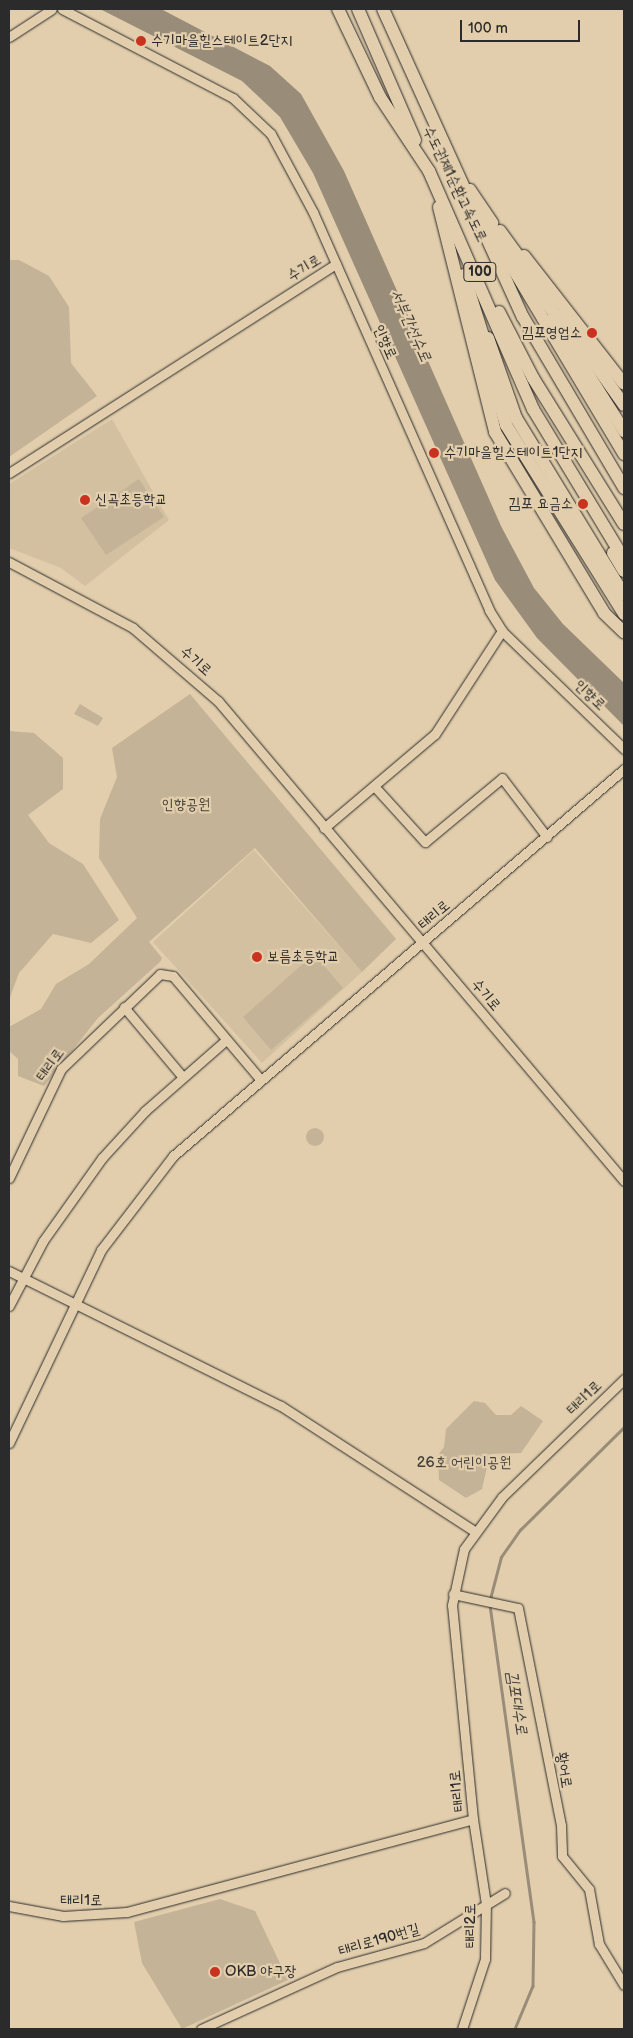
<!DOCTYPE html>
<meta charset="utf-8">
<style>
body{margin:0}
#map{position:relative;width:633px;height:2038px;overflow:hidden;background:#e2ceac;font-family:"Balsamiq Sans","Poor Story",sans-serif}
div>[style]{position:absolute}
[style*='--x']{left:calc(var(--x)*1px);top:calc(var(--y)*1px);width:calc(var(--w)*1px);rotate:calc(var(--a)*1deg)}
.built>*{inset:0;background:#d3c0a1}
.green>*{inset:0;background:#c4b397}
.round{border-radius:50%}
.water>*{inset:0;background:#998d79}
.stream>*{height:2.5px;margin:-1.25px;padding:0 1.25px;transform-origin:1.25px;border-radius:1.25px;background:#998d79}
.roads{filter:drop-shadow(0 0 1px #2b2b2b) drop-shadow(0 0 1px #2b2b2b)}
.minor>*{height:9px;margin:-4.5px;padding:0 4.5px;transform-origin:4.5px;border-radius:4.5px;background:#e2ceac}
.highway>*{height:12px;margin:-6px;padding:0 6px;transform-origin:6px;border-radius:6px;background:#e2ceac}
.dots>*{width:14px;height:14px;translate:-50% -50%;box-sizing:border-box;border:2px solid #e2ceac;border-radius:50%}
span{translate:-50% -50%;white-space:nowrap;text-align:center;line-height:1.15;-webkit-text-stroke:4.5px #e2ceac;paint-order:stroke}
.shield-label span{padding:1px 4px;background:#e2ceac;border:1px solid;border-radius:4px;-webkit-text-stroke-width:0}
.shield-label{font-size:14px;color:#2b2b2b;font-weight:700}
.poi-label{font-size:15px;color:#2b2b2b}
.left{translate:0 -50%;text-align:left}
.right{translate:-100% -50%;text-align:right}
.street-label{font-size:15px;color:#2b2b2b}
.park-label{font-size:15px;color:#423f3b}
.water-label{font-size:16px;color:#413f3b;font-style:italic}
.frame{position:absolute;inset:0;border:10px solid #2b2b2b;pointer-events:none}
.scale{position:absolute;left:460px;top:20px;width:120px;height:22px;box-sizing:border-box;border:2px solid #2b2b2b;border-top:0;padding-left:6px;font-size:15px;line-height:18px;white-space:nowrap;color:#2b2b2b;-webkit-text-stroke:4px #e2ceac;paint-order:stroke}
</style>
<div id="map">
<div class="built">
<i style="clip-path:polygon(112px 419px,169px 520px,85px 586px,61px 568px,9px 548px,9px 484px)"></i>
<i style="clip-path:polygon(254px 850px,362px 972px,262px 1063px,153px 942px)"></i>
</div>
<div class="green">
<i style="clip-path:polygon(9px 260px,19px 260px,49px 276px,69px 307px,71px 363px,97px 396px,9px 457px)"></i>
<i style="clip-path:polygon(139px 479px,164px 517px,106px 555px,81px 518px)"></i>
<i style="clip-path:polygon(190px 694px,396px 939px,362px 972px,255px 848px,149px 942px,162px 958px,160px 962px,98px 1018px,44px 1086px,18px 1076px,18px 1059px,9px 1051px,9px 1027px,41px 1009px,56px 984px,89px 964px,137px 918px,99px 858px,100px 819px,117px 777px,112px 748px)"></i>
<i style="clip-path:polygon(80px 704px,103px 718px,98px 726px,74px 714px)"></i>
<i style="clip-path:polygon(9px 731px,34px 733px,63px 758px,63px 789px,28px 815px,49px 843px,83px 864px,119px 920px,91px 943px,53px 934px,19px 973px,9px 1000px)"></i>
<i style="clip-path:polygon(314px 954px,343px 988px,271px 1050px,243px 1017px)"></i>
<i class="round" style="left:306px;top:1128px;width:18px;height:18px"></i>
<i style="clip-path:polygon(474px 1401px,485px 1403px,496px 1415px,511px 1415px,521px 1406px,543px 1421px,521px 1453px,490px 1454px,482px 1489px,466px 1498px,439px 1480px,438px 1455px,444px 1447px,446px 1429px)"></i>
<i style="clip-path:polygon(220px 1899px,255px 1911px,288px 1980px,182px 2029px,142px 1963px,134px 1922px)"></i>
</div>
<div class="water">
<i style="clip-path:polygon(100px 9px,161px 9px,270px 66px,301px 94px,344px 171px,501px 526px,534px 588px,563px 624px,624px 683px,624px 726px,537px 638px,495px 580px,313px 173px,280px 117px,242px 81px)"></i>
</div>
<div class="stream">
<i style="--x:490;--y:1599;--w:43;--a:-75.3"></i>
<i style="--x:501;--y:1557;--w:33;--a:-55"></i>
<i style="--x:520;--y:1530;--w:146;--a:-44.7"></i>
<i style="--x:490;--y:1605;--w:320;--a:82.1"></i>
<i style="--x:534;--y:1922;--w:64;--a:90.9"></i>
<i style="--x:533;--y:1986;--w:47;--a:112.7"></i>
</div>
<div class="roads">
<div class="minor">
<i style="--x:62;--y:9;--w:193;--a:27.5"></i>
<i style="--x:233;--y:98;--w:52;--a:43.5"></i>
<i style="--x:271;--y:134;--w:89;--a:61.7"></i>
<i style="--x:313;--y:212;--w:435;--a:66.1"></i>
<i style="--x:489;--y:610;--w:25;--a:58"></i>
<i style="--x:502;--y:631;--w:170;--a:44"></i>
<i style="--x:9;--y:37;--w:51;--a:-33.1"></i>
<i style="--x:9;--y:473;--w:388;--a:-32.6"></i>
<i style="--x:9;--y:562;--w:140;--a:28"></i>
<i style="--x:133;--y:628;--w:112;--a:40.7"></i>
<i style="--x:218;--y:701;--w:629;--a:49.77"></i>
<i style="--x:374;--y:786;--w:76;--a:47.7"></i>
<i style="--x:425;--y:842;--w:100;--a:-39.7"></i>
<i style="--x:502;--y:778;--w:74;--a:52.7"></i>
<i style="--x:324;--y:828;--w:145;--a:-40.3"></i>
<i style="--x:435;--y:734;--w:123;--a:-57"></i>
<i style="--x:124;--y:1007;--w:90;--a:50"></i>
<i style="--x:9;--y:1178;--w:121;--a:-64.5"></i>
<i style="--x:61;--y:1069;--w:137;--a:-43.8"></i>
<i style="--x:160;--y:974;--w:13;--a:9"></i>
<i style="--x:173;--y:976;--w:136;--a:49.8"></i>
<i style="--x:9;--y:1271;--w:304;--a:26.4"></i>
<i style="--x:281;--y:1406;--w:230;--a:32.9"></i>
<i style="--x:9;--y:1306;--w:73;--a:-62.4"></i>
<i style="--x:43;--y:1241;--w:102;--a:-54.6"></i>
<i style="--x:102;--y:1158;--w:64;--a:-47.5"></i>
<i style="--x:145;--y:1111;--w:108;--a:-41.2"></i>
<i style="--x:9;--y:1443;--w:214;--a:-64.5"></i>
<i style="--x:101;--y:1250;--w:118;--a:-52.5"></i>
<i style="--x:173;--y:1156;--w:594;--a:-40.63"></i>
<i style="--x:453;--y:1594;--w:66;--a:12.2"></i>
<i style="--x:518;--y:1608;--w:221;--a:78.8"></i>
<i style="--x:561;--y:1825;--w:31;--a:88"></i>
<i style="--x:562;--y:1856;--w:43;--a:50.7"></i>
<i style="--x:589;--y:1889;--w:56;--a:79.7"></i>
<i style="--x:599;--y:1944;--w:48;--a:58.6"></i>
<i style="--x:9;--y:1906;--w:55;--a:10.5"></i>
<i style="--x:63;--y:1916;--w:64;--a:-3.6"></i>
<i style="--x:127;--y:1912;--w:358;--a:-15"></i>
<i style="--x:473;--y:1819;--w:215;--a:-95.6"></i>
<i style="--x:452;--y:1605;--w:57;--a:-77.9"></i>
<i style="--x:464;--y:1549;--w:64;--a:-53.8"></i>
<i style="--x:502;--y:1497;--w:170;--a:-44"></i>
<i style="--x:201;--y:2029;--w:149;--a:-24.5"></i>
<i style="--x:337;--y:1967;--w:90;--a:-15.4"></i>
<i style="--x:424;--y:1943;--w:95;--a:-31.7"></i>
<i style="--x:462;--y:2029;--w:74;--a:-71.8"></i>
<i style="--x:485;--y:1959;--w:55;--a:-89"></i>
<i style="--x:486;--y:1904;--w:86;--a:-98.7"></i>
</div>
<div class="highway">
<i style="--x:338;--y:9;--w:98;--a:64.5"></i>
<i style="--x:380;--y:97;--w:89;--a:56.5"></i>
<i style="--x:429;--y:171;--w:260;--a:66.4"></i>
<i style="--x:533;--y:409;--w:175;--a:58.8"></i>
<i style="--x:358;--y:9;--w:143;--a:66.5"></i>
<i style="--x:383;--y:9;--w:338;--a:65.6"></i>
<i style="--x:523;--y:317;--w:199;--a:59.4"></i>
<i style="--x:470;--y:190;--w:40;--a:56"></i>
<i style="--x:439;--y:207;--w:232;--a:76"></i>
<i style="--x:495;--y:432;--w:211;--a:58.9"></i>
<i style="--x:604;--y:613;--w:28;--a:44"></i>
<i style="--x:484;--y:220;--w:273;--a:59.1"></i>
<i style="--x:500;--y:231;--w:39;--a:54"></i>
<i style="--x:524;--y:256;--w:162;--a:52"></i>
<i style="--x:516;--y:258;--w:78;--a:55.5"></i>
<i style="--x:464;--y:275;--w:70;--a:72.6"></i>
<i style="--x:499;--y:312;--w:74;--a:62.7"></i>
<i style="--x:533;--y:378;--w:172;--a:58.1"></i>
<i style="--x:561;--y:316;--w:109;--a:54.7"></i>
<i style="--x:553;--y:319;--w:133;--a:57.6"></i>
<i style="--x:479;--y:336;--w:93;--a:73.1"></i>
<i style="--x:506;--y:425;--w:223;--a:58"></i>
<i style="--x:488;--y:338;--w:85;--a:70.7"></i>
<i style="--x:516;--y:418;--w:207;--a:58.6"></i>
<i style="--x:613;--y:553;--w:21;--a:59"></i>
</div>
</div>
<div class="dots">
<i style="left:141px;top:41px;background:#c8321e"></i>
<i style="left:592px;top:333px;background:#c8321e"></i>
<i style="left:434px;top:453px;background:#c8321e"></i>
<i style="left:85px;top:500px;background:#c8321e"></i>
<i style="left:583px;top:504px;background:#c8321e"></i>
<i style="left:257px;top:957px;background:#c8321e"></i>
<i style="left:215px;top:1972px;background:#c8321e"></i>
</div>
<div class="shield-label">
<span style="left:480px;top:272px">100</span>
</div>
<div class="poi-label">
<span class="left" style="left:151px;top:41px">수기마을힐스테이트2단지</span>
<span class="right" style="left:582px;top:333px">김포영업소</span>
<span class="left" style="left:444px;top:453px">수기마을힐스테이트1단지</span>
<span class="left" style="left:95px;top:500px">신곡초등학교</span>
<span class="right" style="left:573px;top:504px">김포 요금소</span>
<span class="left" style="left:267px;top:957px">보름초등학교</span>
<span class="left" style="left:225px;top:1972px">OKB 야구장</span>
</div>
<div class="street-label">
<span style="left:455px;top:184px;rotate:64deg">수도권제1순환고속도로</span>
<span style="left:304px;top:268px;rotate:-31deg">수기로</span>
<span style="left:385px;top:342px;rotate:66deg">인향로</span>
<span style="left:196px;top:661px;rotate:42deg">수기로</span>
<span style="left:590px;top:695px;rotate:44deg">인향로</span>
<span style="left:434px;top:915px;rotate:-40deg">태리로</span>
<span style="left:486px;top:995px;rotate:50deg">수기로</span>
<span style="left:50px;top:1065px;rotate:-54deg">태리로</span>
<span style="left:584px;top:1398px;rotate:-44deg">태리1로</span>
<span style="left:564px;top:1770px;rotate:81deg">황어로</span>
<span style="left:457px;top:1791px;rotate:-96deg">태리1로</span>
<span style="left:81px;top:1901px">태리1로</span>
<span style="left:471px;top:1926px;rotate:-90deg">태리2로</span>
<span style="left:379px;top:1940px;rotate:-16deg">태리로190번길</span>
</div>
<div class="park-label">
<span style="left:186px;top:805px">인향공원</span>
<span style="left:464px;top:1463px">26호 어린이공원</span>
</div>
<div class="water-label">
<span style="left:410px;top:326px;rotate:66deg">서부간선수로</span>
<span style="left:516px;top:1703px;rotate:81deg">김포대수로</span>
</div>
<div class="frame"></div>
<div class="scale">100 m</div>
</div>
